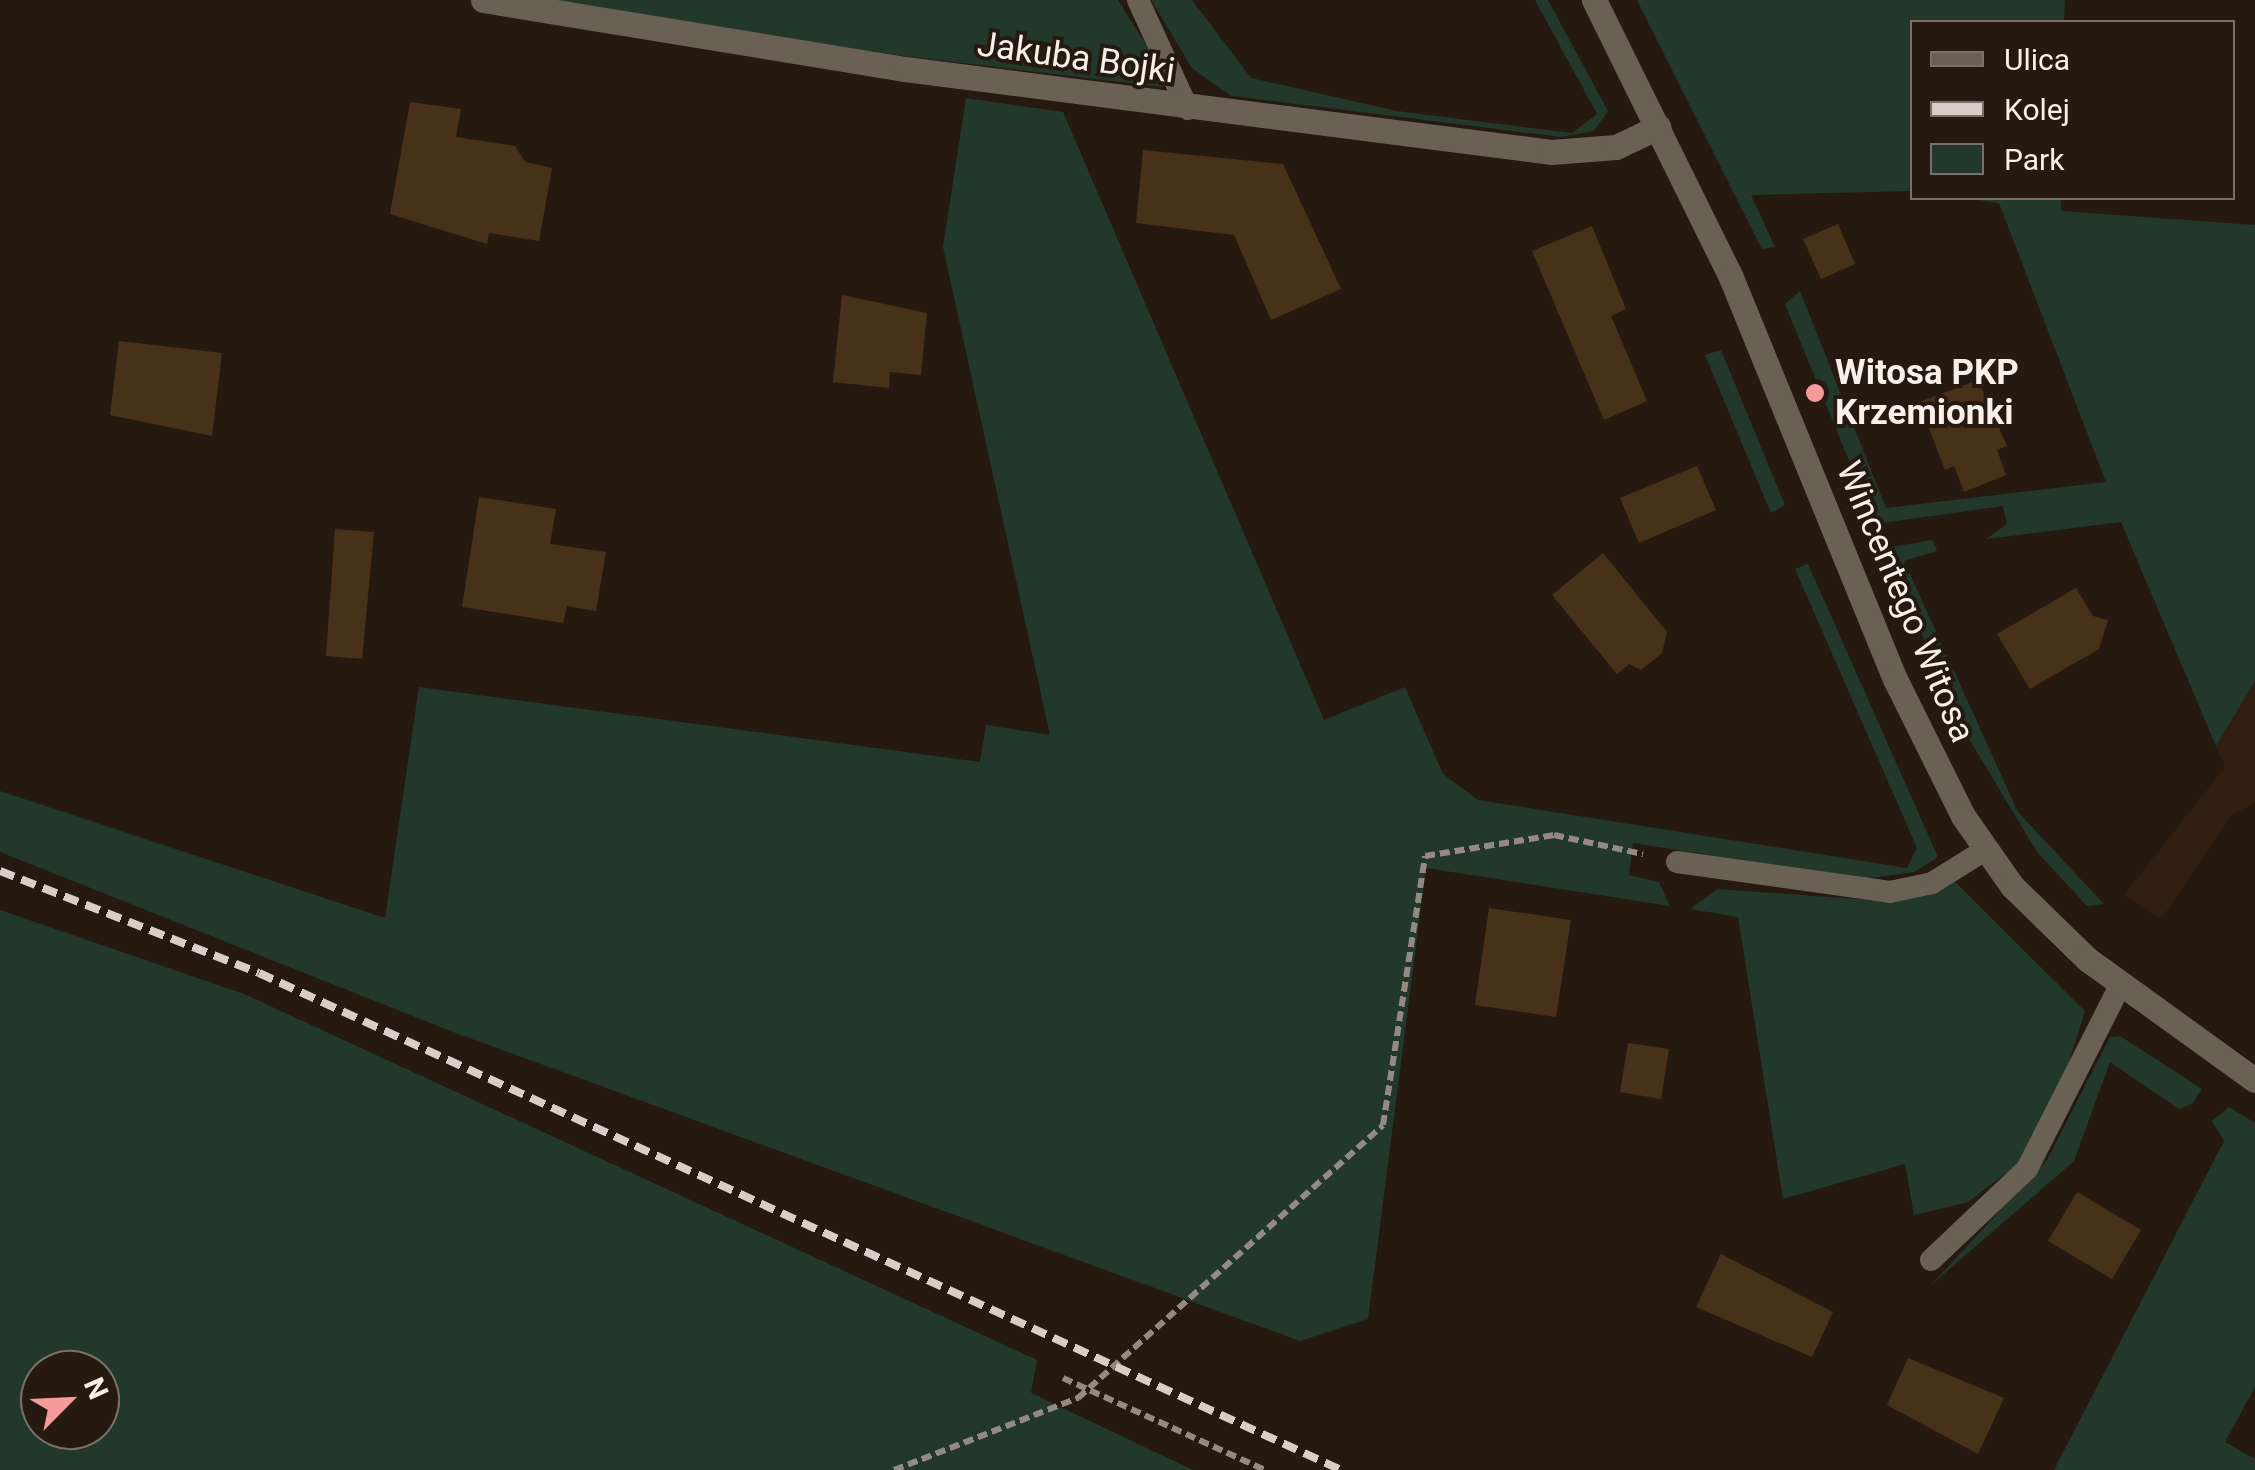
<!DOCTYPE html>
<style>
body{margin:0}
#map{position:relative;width:2255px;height:1470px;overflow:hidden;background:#261a10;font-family:Roboto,sans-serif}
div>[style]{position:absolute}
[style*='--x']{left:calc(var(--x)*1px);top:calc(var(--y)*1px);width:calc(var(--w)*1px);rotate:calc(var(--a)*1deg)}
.built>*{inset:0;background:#301f10}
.green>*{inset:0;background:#22382a}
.building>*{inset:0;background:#483119}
.path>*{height:6px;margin-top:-3px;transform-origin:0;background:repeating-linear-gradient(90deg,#958a82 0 10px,transparent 0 15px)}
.service>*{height:22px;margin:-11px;padding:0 11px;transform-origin:11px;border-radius:11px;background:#6a6054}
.minor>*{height:25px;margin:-12.5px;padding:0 12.5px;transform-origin:12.5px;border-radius:12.5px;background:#6a6054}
.tertiary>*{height:25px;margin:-12.5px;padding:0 12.5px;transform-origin:12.5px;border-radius:12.5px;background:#6a6054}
.rail>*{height:8px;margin-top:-4px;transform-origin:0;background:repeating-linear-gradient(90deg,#d8cec7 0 15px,transparent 0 23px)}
.dots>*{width:28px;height:28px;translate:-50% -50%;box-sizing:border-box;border:5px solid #261a10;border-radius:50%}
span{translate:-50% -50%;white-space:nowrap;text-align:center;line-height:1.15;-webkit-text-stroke:8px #261a10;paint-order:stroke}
.street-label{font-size:35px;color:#f9f0e9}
.poi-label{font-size:35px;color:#f9f0e9;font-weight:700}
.left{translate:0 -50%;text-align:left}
.legend{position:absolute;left:1910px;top:20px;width:325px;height:180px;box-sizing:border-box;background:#261a10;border:2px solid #7a7067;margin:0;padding:12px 18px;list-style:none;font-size:30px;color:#f9f0e9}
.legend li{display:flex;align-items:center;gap:20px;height:50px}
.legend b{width:50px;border:2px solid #7a7067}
.north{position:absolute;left:20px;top:1350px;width:100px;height:100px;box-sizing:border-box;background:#261a10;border:2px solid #7a7067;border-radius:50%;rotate:66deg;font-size:28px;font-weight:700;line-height:40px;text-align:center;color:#f9f0e9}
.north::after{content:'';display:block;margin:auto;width:35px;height:45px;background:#f59b9a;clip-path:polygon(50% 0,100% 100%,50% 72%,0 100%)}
</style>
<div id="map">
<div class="built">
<i style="clip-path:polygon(2255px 681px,2255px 802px,2231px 816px,2161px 919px,2124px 895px,2225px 767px,2216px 746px)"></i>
</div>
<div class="green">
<i style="clip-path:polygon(546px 0,1118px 0,1168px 80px,1163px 87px,896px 55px)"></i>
<i style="clip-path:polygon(1151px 0,1192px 0,1251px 78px,1397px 111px,1572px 133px,1597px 114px,1535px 0,1548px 0,1608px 111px,1594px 131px,1561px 137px,1231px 96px,1192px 68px)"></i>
<i style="clip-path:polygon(1637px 0,2065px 0,2064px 22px,1912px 22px,1912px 191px,1751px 195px,1775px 247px,1762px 249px)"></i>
<i style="clip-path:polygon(966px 98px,1063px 112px,1324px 720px,1405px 687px,1443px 774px,1478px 800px,1907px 868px,1917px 848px,1795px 569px,1808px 564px,1938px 857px,1914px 872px,1862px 879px,1633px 843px,1629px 875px,1659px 882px,1670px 906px,1426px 868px,1368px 1319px,1300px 1341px,453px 1032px,0 852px,0 791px,385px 918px,419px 687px,980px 762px,986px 725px,1050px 735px,943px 247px)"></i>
<i style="clip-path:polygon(1965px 198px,2061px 198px,2061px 211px,2255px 225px,2255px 681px,2216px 746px,2121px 522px,1986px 539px,2007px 524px,2003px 506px,1875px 524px,1785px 304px,1800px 291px,1886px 508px,2106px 482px,1999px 203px)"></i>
<i style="clip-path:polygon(1721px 350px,1785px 505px,1771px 513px,1705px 355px)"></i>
<i style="clip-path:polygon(1933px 540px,1937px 551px,1904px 561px,2018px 812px,2104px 904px,2087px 906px,2037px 852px,1959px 722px,1885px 548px)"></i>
<i style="clip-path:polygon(1952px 879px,2085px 1011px,2059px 1094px,2023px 1160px,1968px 1202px,1914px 1215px,1905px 1164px,1783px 1199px,1738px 917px,1690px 909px,1718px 889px,1897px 902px)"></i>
<i style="clip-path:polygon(evenodd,0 910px,244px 994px,1037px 1360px,1031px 1393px,1193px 1470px,0 1470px,0 910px,40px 1370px,100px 1370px,100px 1430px,40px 1430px,40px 1370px)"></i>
<i style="clip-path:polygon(2120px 1036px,2202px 1089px,2192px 1104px,2179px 1109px,2110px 1062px,2074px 1161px,1930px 1286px,2047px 1160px,2110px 1037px)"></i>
<i style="clip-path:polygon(2229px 1107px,2255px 1123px,2255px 1387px,2225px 1442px,2255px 1459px,2255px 1470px,2054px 1470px,2224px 1141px,2212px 1121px)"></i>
</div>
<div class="building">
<i style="clip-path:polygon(410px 102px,461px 109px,456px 137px,515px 146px,525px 162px,552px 168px,539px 241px,489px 233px,487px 244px,390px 214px)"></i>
<i style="clip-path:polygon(1143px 150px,1283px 164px,1341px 289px,1271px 320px,1234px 235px,1136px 223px)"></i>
<i style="clip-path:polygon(1838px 224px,1855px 264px,1821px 279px,1803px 239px)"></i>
<i style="clip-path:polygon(1592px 226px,1626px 309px,1611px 316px,1647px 401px,1604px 420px,1532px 251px)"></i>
<i style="clip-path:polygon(842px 295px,927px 313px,921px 375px,890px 372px,889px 388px,833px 382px)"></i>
<i style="clip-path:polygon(119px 341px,222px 353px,212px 436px,110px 415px)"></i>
<i style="clip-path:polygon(1978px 380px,2007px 446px,1997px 450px,2006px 475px,1964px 492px,1954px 466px,1945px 470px,1919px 402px)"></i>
<i style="clip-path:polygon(1697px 466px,1716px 510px,1639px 543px,1620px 498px)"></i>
<i style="clip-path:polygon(479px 497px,556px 509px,550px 544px,606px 552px,596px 611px,567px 606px,563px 623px,462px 607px)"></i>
<i style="clip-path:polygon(335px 529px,374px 532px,362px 659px,326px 656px)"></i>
<i style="clip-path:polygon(1603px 553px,1667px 632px,1662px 653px,1641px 670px,1629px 664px,1617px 674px,1552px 595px)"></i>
<i style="clip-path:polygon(2076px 588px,2093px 616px,2108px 620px,2099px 649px,2030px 689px,1997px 634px)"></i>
<i style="clip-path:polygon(1489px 908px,1571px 920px,1556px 1017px,1475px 1005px)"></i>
<i style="clip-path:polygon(1628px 1043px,1669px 1049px,1661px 1099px,1620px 1092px)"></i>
<i style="clip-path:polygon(2077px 1192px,2141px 1230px,2112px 1279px,2048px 1241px)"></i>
<i style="clip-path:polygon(1721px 1254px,1833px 1312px,1812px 1357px,1696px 1307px)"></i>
<i style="clip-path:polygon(1908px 1358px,2004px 1398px,1978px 1454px,1887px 1405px)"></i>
</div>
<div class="path">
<i style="--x:1063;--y:1378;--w:222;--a:24.5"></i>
<i style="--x:894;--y:1470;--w:198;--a:-21.4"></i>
<i style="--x:1078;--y:1398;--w:409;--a:-41.8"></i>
<i style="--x:1383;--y:1125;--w:272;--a:-81.1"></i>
<i style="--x:1425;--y:856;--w:131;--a:-9.2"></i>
<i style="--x:1554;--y:835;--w:91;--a:12.1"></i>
</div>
<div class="service">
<i style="--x:1138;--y:0;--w:120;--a:65.4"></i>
<i style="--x:1677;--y:862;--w:215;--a:8"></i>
<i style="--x:1890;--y:892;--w:43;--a:-12.1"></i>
<i style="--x:1932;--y:883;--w:62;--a:-31.9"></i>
<i style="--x:1931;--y:1260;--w:132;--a:-43.5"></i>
<i style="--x:2027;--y:1169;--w:205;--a:-63.1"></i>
</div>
<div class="minor">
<i style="--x:483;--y:0;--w:428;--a:9.3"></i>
<i style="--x:905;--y:69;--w:651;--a:7.32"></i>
<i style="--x:1551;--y:152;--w:65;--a:-4.4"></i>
<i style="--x:1616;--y:147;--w:47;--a:-25.5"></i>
</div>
<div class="tertiary">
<i style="--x:1594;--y:0;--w:307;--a:63.7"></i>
<i style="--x:1730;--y:275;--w:436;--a:67.8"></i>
<i style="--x:1895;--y:679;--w:153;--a:63.6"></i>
<i style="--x:1963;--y:816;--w:85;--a:55"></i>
<i style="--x:2012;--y:886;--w:105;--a:44.2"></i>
<i style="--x:2087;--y:959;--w:207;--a:35.8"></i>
</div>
<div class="rail">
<i style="--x:0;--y:871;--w:278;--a:21.5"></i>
<i style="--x:259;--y:973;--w:1191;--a:24.67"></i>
</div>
<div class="dots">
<i style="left:1815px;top:393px;background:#f59b9a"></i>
</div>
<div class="street-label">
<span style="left:1076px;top:58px;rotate:8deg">Jakuba Bojki</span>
<span style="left:1905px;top:602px;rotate:67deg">Wincentego Witosa</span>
</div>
<div class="poi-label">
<span class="left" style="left:1835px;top:393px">Witosa PKP<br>Krzemionki</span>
</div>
<ul class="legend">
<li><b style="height:12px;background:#6a6054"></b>Ulica</li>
<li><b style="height:12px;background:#d8cec7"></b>Kolej</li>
<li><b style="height:28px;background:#22382a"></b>Park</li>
</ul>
<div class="north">N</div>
</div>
